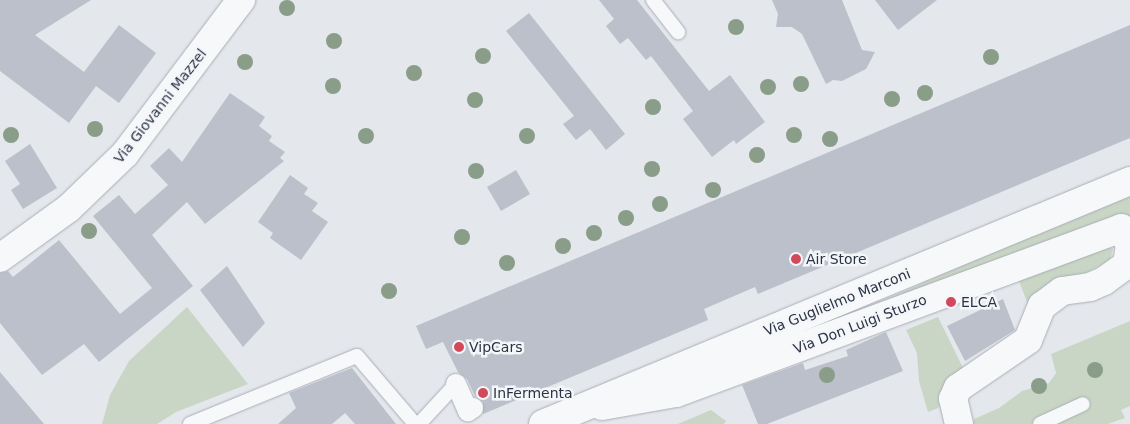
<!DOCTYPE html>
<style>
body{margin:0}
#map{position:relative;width:1130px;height:424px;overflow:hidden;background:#e4e7ec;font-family:"DejaVu Sans",sans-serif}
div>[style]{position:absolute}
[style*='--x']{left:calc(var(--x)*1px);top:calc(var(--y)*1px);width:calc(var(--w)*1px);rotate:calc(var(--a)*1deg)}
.green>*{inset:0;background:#c9d6c5}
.building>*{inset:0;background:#bbc0ca}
.roads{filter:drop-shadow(0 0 1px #a9aeb7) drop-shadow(0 0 1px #a9aeb7)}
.service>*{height:14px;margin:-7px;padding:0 7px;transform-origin:7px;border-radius:7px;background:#f7f8fa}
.pedestrian>*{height:20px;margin:-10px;padding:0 10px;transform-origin:10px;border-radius:10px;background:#f7f8fa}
.minor>*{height:28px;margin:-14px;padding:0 14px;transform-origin:14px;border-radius:14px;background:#f7f8fa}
.tertiary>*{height:28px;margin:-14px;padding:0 14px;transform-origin:14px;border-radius:14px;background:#f7f8fa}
.trees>*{width:16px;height:16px;margin:-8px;border-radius:50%;background:#899d89}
.dots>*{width:14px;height:14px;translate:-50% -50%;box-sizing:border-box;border:2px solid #f4f6f9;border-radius:50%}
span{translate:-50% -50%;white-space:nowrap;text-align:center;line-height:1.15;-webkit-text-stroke:5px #f4f6f9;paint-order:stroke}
.street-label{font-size:14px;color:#2b3445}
.poi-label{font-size:14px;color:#2b3445}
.left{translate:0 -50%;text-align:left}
</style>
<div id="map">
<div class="green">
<i style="clip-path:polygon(1130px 194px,1130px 218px,883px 301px,1017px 240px)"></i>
<i style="clip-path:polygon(1101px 243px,1113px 249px,1110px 260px,1086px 273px,1072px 276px,1029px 307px,1017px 276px)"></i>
<i style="clip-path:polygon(187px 307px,248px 384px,176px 412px,157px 424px,102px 424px,110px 395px,129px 361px)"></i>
<i style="clip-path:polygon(938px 317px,966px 374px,938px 408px,928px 412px,919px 381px,917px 353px,906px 330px)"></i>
<i style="clip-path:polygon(1130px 321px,1130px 406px,1121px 410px,1125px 418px,1108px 424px,973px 424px,974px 419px,999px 408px,1022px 391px,1049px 383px,1056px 373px,1051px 354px)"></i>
<i style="clip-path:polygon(711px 410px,726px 421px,724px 424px,678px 424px)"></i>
</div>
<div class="building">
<i style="clip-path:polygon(0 0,91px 0,35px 35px,84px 72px,119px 25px,156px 53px,119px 103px,96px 86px,69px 123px,0 71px)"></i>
<i style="clip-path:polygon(599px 0,637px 0,709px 91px,730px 75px,765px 122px,736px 144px,734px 140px,712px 157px,683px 119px,693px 111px,651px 56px,646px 60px,628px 38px,620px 44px,606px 26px,614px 19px)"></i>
<i style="clip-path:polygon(772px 0,842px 0,862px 50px,875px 52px,866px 69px,842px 81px,833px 80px,826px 84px,802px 34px,792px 27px,776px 27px,778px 14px)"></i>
<i style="clip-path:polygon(875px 0,937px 0,898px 30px)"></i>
<i style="clip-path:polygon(529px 13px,625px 134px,606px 150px,590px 129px,576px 140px,563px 124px,574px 116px,506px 31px)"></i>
<i style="clip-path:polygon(1130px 25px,1130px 138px,758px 294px,755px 287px,704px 309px,708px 320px,483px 414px,483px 402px,475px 396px,467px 379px,458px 372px,443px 342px,426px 349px,416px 326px)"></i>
<i style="clip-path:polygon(230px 93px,265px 117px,259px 126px,272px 136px,269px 141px,285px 152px,280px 158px,284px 161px,205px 224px,187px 202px,152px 235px,193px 286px,99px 362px,84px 344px,42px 375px,0 323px,0 273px,8px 271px,13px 277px,59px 240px,120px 314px,152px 288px,93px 216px,119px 195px,135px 214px,168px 185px,150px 166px,169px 148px,182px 162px)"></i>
<i style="clip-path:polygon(30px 144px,57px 188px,23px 209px,11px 190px,20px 184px,5px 161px)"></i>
<i style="clip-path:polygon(516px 170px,530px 194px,501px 211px,487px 187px)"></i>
<i style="clip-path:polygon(290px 175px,308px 188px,304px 194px,318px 203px,312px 211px,328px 222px,301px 260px,270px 238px,273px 233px,258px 222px)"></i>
<i style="clip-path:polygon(227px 266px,265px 323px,243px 347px,200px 290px)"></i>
<i style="clip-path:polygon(1003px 299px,1015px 330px,965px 361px,947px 326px)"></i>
<i style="clip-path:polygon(886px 332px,903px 371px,767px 424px,758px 424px,742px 385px,803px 363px,805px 370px,848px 356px,846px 350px)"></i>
<i style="clip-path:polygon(352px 368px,396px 424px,355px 424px,345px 413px,332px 424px,278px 424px,296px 408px,289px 393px)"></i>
<i style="clip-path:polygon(0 372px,44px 424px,0 424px)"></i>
</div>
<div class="roads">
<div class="service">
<i style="--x:653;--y:0;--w:41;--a:52"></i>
<i style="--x:190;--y:424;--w:180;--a:-22.2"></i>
<i style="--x:357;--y:356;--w:89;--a:49.5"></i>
<i style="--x:419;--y:424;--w:54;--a:-47.2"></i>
<i style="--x:1040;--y:424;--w:47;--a:-24.9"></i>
</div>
<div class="pedestrian">
<i style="--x:456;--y:384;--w:30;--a:66"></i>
<i style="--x:468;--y:411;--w:6;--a:-31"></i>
</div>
<div class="minor">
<i style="--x:0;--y:258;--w:85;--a:-35.9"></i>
<i style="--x:69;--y:208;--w:78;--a:-44"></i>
<i style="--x:125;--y:154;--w:193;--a:-53"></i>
<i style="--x:602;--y:406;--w:75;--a:-10"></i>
<i style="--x:676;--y:393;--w:475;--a:-20.3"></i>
<i style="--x:1121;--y:228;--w:19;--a:62"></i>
<i style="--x:959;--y:424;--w:26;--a:-103"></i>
<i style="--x:953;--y:399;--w:12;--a:-66"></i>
<i style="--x:958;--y:388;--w:85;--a:-34.4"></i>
<i style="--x:1028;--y:340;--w:37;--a:-68"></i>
<i style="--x:1042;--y:306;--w:25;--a:-37"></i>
<i style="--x:1062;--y:291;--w:28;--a:-8"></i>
<i style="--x:1090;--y:287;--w:15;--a:-23"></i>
<i style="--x:1104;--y:281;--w:29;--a:-36"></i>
<i style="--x:1127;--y:264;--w:19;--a:-81"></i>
</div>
<div class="tertiary">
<i style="--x:543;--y:424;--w:635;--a:-22.49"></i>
</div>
</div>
<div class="trees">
<i style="left:287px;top:8px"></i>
<i style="left:736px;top:27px"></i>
<i style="left:334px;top:41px"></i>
<i style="left:483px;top:56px"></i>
<i style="left:991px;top:57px"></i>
<i style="left:245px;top:62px"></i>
<i style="left:414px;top:73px"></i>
<i style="left:801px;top:84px"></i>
<i style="left:333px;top:86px"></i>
<i style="left:768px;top:87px"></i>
<i style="left:925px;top:93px"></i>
<i style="left:892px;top:99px"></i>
<i style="left:475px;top:100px"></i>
<i style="left:653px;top:107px"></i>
<i style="left:95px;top:129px"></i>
<i style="left:11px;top:135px"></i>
<i style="left:794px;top:135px"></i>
<i style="left:366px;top:136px"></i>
<i style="left:527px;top:136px"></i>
<i style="left:830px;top:139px"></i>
<i style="left:757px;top:155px"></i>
<i style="left:652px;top:169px"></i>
<i style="left:476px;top:171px"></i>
<i style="left:713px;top:190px"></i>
<i style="left:660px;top:204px"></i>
<i style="left:626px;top:218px"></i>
<i style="left:89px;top:231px"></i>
<i style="left:594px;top:233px"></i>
<i style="left:462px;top:237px"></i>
<i style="left:563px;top:246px"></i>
<i style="left:507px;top:263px"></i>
<i style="left:389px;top:291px"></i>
<i style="left:1095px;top:370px"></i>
<i style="left:827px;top:375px"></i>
<i style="left:1039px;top:386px"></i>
</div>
<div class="dots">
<i style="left:796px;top:259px;background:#d1495b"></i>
<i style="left:951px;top:302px;background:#d1495b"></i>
<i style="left:459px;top:347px;background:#d1495b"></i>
<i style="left:483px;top:393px;background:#d1495b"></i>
</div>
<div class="street-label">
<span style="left:160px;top:106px;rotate:-52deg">Via Giovanni Mazzel</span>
<span style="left:837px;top:302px;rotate:-22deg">Via Guglielmo Marconi</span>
<span style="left:860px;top:324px;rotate:-21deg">Via Don Luigi Sturzo</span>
</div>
<div class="poi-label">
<span class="left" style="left:806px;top:259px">Air Store</span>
<span class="left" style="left:961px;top:302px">ELCA</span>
<span class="left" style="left:469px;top:347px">VipCars</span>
<span class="left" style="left:493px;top:393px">InFermenta</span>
</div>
</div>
